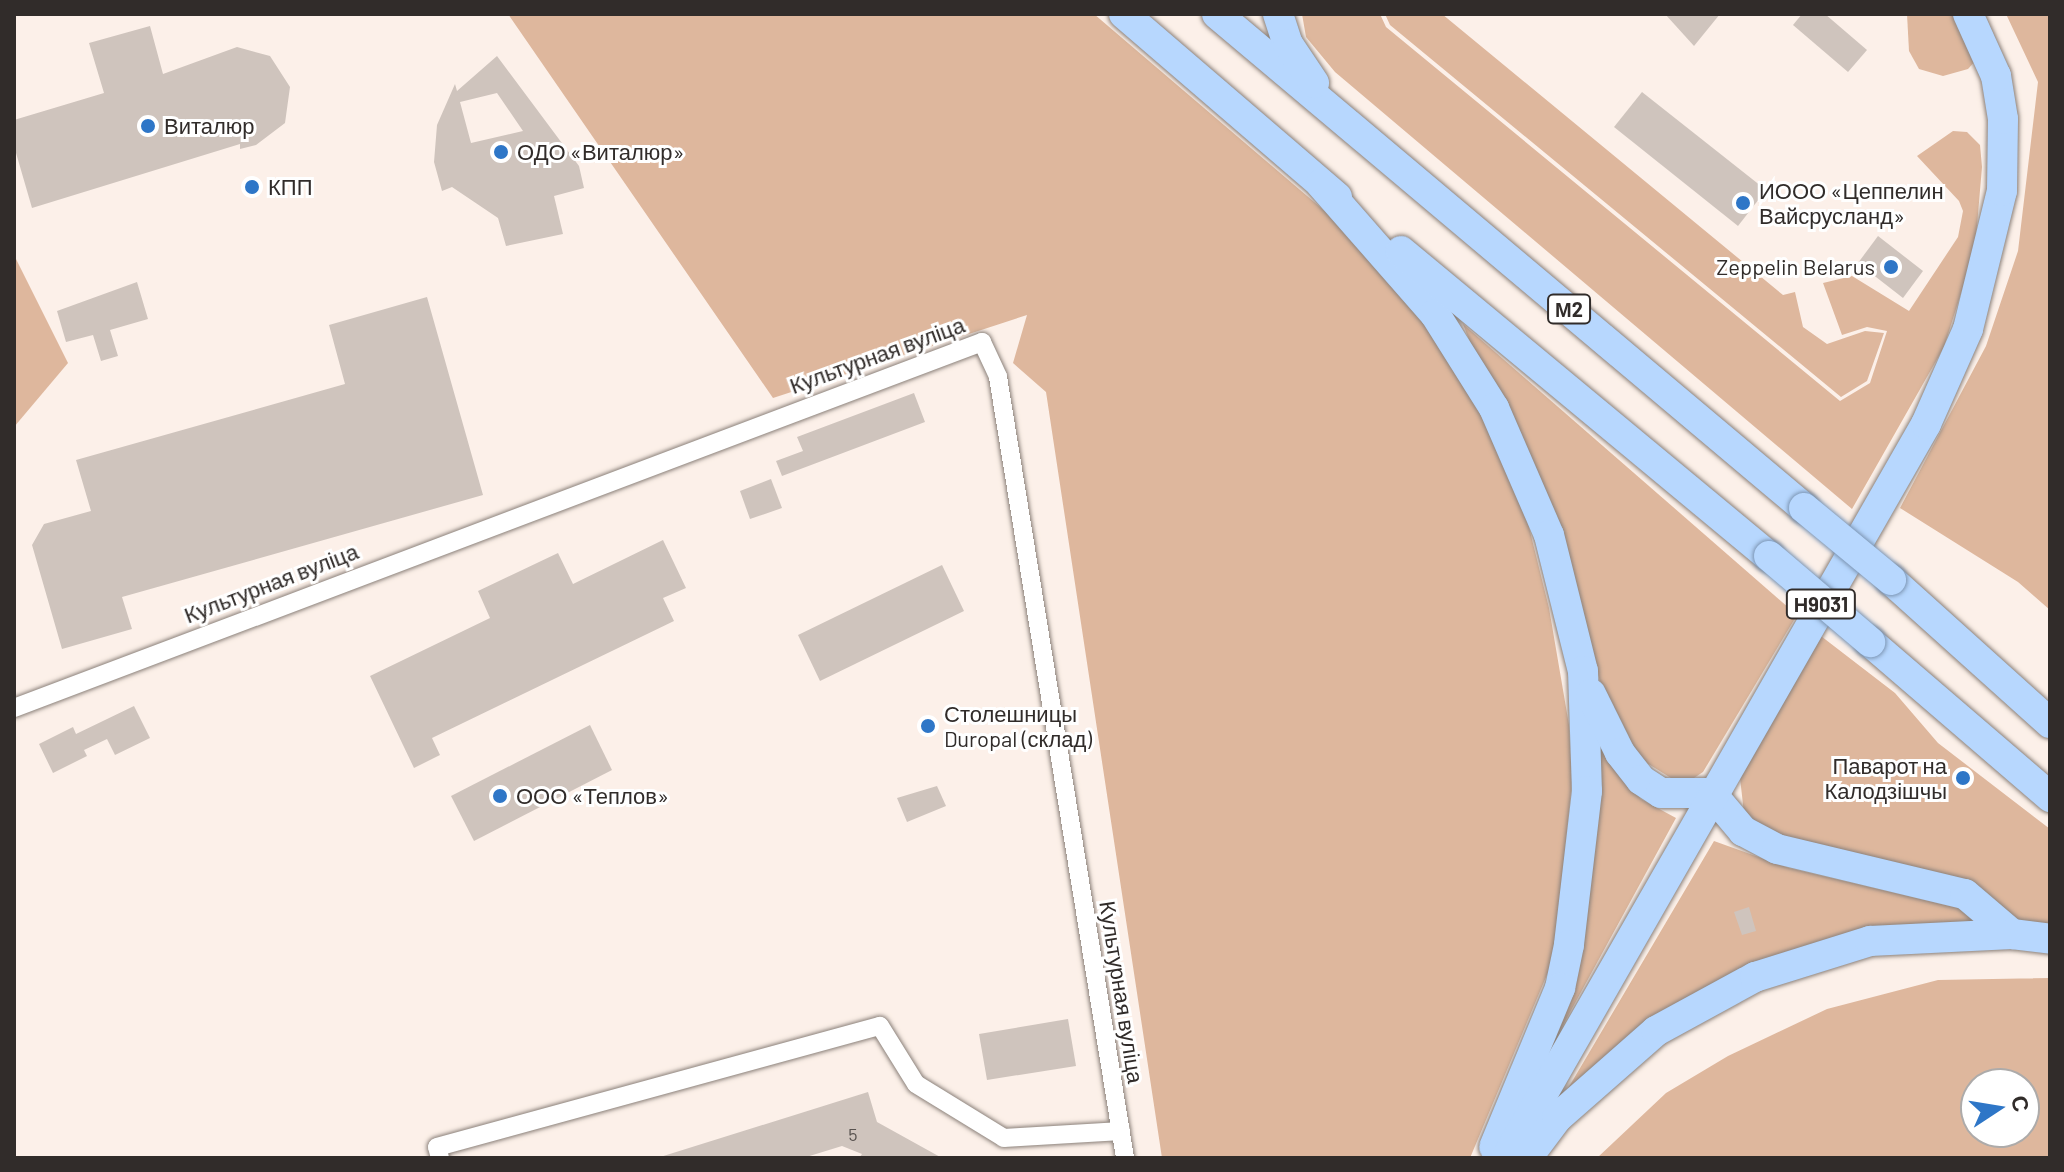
<!DOCTYPE html>
<meta charset="utf-8">
<style>
body{margin:0}
#map{position:relative;width:2064px;height:1172px;overflow:hidden;background:#fcf0e9;font-family:Barlow,sans-serif}
div>[style]{position:absolute}
[style*='--x']{left:calc(var(--x)*1px);top:calc(var(--y)*1px);width:calc(var(--w)*1px);rotate:calc(var(--a)*1deg)}
.green>*{inset:0;background:#deb79d}
.building>*{inset:0;background:#cfc4bd}
.roads{filter:drop-shadow(0 0 2px #8b817a) drop-shadow(0 0 2px #8b817a)}
.minor>*{height:18px;margin:-9px;padding:0 9px;transform-origin:9px;border-radius:9px;background:#fff}
.trunk>*{height:30px;margin:-15px;padding:0 15px;transform-origin:15px;border-radius:15px;background:#b7d7fe}
.bridges{filter:drop-shadow(0 0 2px #7c95b3) drop-shadow(0 0 2px #7c95b3)}
.trunk-bridge>*{height:30px;margin:-15px;padding:0 15px;transform-origin:15px;border-radius:15px;background:#b7d7fe}
.dots>*{width:22px;height:22px;translate:-50% -50%;box-sizing:border-box;border:4px solid #fff;border-radius:50%}
span{translate:-50% -50%;white-space:nowrap;text-align:center;line-height:1.15;-webkit-text-stroke:6px #fff;paint-order:stroke}
.number-label{font-size:18px;color:#58524f}
.number-label span{-webkit-text-stroke-width:0}
.shield-label span{padding:2px 6px;background:#fff;border:2px solid;border-radius:6px;-webkit-text-stroke-width:0}
.shield-label{font-size:20px;color:#312c2a;font-weight:700}
.poi-label{font-size:22px;color:#312c2a}
.left{translate:0 -50%;text-align:left}
.right{translate:-100% -50%;text-align:right}
.street-label{font-size:22px;color:#312c2a}
.frame{position:absolute;inset:0;border:16px solid #312c2a;pointer-events:none}
.north{position:absolute;left:1960px;top:1068px;width:80px;height:80px;box-sizing:border-box;background:#fff;border:2px solid #adabaa;border-radius:50%;rotate:78deg;font-size:22px;font-weight:700;line-height:32px;text-align:center;color:#312c2a}
.north::after{content:'';display:block;margin:auto;width:28px;height:36px;background:#2e76c7;clip-path:polygon(50% 0,100% 100%,50% 72%,0 100%)}
</style>
<div id="map">
<div class="green">
<i style="clip-path:polygon(508px 14px,1094px 14px,1327px 213px,1423px 317px,1470px 390px,1523px 503px,1549px 608px,1569px 725px,1572px 782px,1554px 958px,1470px 1158px,1162px 1158px,1046px 392px,1013px 363px,1027px 315px,773px 398px)"></i>
<i style="clip-path:polygon(1302px 14px,1380px 14px,1386px 27px,1840px 401px,1870px 383px,1887px 331px,1867px 327px,1842px 335px,1823px 283px,1852px 276px,1909px 311px,1958px 237px,1963px 211px,1959px 201px,1917px 156px,1953px 131px,1967px 132px,1980px 145px,1982px 167px,1975px 249px,1944px 347px,1852px 509px,1335px 72px,1306px 37px)"></i>
<i style="clip-path:polygon(1385px 14px,1442px 14px,1783px 295px,1795px 292px,1803px 327px,1827px 344px,1865px 331px,1884px 333px,1867px 381px,1841px 397px,1390px 25px)"></i>
<i style="clip-path:polygon(1907px 14px,1957px 14px,1977px 59px,1968px 69px,1943px 76px,1919px 69px,1909px 51px)"></i>
<i style="clip-path:polygon(2006px 14px,2050px 14px,2050px 610px,2018px 582px,1900px 508px,1986px 346px,2018px 251px,2038px 82px)"></i>
<i style="clip-path:polygon(14px 255px,68px 363px,14px 427px)"></i>
<i style="clip-path:polygon(1463px 324px,1797px 615px,1703px 772px,1694px 778px,1671px 778px,1642px 760px,1609px 704px)"></i>
<i style="clip-path:polygon(1817px 633px,1895px 693px,1938px 743px,2050px 829px,2050px 933px,1763px 834px,1744px 813px,1740px 778px)"></i>
<i style="clip-path:polygon(1595px 728px,1615px 767px,1641px 799px,1676px 818px,1545px 1058px)"></i>
<i style="clip-path:polygon(1714px 841px,1789px 868px,1962px 909px,1977px 920px,1825px 942px,1560px 1102px)"></i>
<i style="clip-path:polygon(evenodd,2050px 978px,2050px 1158px,1597px 1158px,1666px 1093px,1728px 1056px,1827px 1009px,1938px 980px,2050px 978px,1976px 1084px,2024px 1084px,2024px 1132px,1976px 1132px,1976px 1084px)"></i>
</div>
<div class="building">
<i style="clip-path:polygon(1665px 14px,1720px 14px,1694px 46px)"></i>
<i style="clip-path:polygon(1802px 14px,1825px 14px,1867px 50px,1848px 72px,1793px 25px)"></i>
<i style="clip-path:polygon(150px 26px,163px 74px,237px 47px,270px 56px,290px 87px,285px 123px,256px 145px,240px 149px,240px 144px,32px 208px,14px 146px,14px 120px,104px 93px,89px 43px)"></i>
<i style="clip-path:polygon(evenodd,497px 56px,579px 166px,584px 188px,554px 196px,563px 234px,506px 246px,498px 218px,452px 187px,442px 191px,434px 162px,437px 125px,455px 84px,457px 91px,497px 56px,497px 93px,523px 131px,471px 143px,460px 102px,497px 93px)"></i>
<i style="clip-path:polygon(1642px 92px,1766px 190px,1738px 226px,1614px 127px)"></i>
<i style="clip-path:polygon(1878px 236px,1923px 271px,1903px 298px,1858px 263px)"></i>
<i style="clip-path:polygon(137px 282px,148px 319px,110px 330px,118px 356px,101px 361px,93px 335px,66px 342px,57px 311px)"></i>
<i style="clip-path:polygon(427px 297px,483px 495px,122px 597px,132px 629px,62px 649px,32px 545px,44px 524px,91px 511px,76px 460px,345px 384px,329px 325px)"></i>
<i style="clip-path:polygon(914px 393px,925px 422px,782px 476px,776px 461px,803px 451px,797px 437px)"></i>
<i style="clip-path:polygon(771px 479px,782px 508px,750px 519px,740px 491px)"></i>
<i style="clip-path:polygon(663px 540px,686px 588px,663px 598px,674px 621px,432px 738px,440px 755px,414px 768px,370px 676px,490px 618px,478px 591px,558px 553px,573px 584px)"></i>
<i style="clip-path:polygon(942px 565px,964px 611px,820px 681px,798px 635px)"></i>
<i style="clip-path:polygon(134px 706px,150px 738px,115px 755px,107px 739px,84px 750px,87px 756px,53px 773px,39px 744px,73px 727px,76px 734px)"></i>
<i style="clip-path:polygon(590px 725px,612px 770px,474px 841px,451px 796px)"></i>
<i style="clip-path:polygon(937px 786px,946px 806px,907px 822px,897px 798px)"></i>
<i style="clip-path:polygon(1749px 907px,1756px 931px,1742px 935px,1734px 912px)"></i>
<i style="clip-path:polygon(1068px 1019px,1076px 1066px,987px 1080px,979px 1034px)"></i>
<i style="clip-path:polygon(868px 1092px,877px 1122px,942px 1158px,859px 1158px,862px 1154px,842px 1146px,803px 1158px,657px 1158px)"></i>
</div>
<div class="roads">
<div class="minor">
<i style="--x:14;--y:708;--w:1035;--a:-20.71"></i>
<i style="--x:982;--y:342;--w:38;--a:65"></i>
<i style="--x:998;--y:377;--w:791;--a:80.76"></i>
<i style="--x:440;--y:1158;--w:11;--a:-105"></i>
<i style="--x:437;--y:1147;--w:459;--a:-15.3"></i>
<i style="--x:880;--y:1026;--w:68;--a:58.2"></i>
<i style="--x:916;--y:1084;--w:103;--a:31.5"></i>
<i style="--x:1004;--y:1138;--w:117;--a:-3.4"></i>
</div>
<div class="trunk">
<i style="--x:1124;--y:14;--w:281;--a:40.7"></i>
<i style="--x:1217;--y:14;--w:767;--a:40.08"></i>
<i style="--x:1278;--y:14;--w:32;--a:72"></i>
<i style="--x:1288;--y:44;--w:47;--a:56.3"></i>
<i style="--x:1321;--y:184;--w:173;--a:48.8"></i>
<i style="--x:1435;--y:314;--w:111;--a:57.9"></i>
<i style="--x:1494;--y:408;--w:138;--a:66.6"></i>
<i style="--x:1549;--y:535;--w:140;--a:76"></i>
<i style="--x:1583;--y:671;--w:120;--a:88.1"></i>
<i style="--x:1587;--y:791;--w:155;--a:96.7"></i>
<i style="--x:1569;--y:945;--w:44;--a:101.8"></i>
<i style="--x:1560;--y:988;--w:172;--a:112.5"></i>
<i style="--x:1401;--y:251;--w:478;--a:39.7"></i>
<i style="--x:1891;--y:580;--w:214;--a:42"></i>
<i style="--x:1870;--y:642;--w:238;--a:40.7"></i>
<i style="--x:1591;--y:694;--w:66;--a:63.8"></i>
<i style="--x:1620;--y:753;--w:34;--a:52"></i>
<i style="--x:1641;--y:780;--w:24;--a:33"></i>
<i style="--x:1661;--y:793;--w:50;--a:0"></i>
<i style="--x:1711;--y:793;--w:50;--a:49.9"></i>
<i style="--x:1743;--y:831;--w:38;--a:28"></i>
<i style="--x:1777;--y:849;--w:193;--a:13.5"></i>
<i style="--x:1965;--y:894;--w:62;--a:40.4"></i>
<i style="--x:1506;--y:1158;--w:846;--a:-60.22"></i>
<i style="--x:1926;--y:424;--w:104;--a:-66.1"></i>
<i style="--x:1968;--y:329;--w:142;--a:-76.2"></i>
<i style="--x:2002;--y:191;--w:72;--a:-89.2"></i>
<i style="--x:2003;--y:119;--w:44;--a:-99.2"></i>
<i style="--x:1996;--y:76;--w:68;--a:-114.3"></i>
<i style="--x:1527;--y:1158;--w:50;--a:-53.1"></i>
<i style="--x:1557;--y:1118;--w:132;--a:-41.3"></i>
<i style="--x:1656;--y:1031;--w:113;--a:-28.6"></i>
<i style="--x:1755;--y:977;--w:121;--a:-17.4"></i>
<i style="--x:1870;--y:941;--w:142;--a:-2.8"></i>
<i style="--x:2012;--y:934;--w:38;--a:7"></i>
</div>
</div>
<div class="bridges">
<div class="trunk-bridge">
<i style="--x:1804;--y:508;--w:113;--a:39.6"></i>
<i style="--x:1769;--y:556;--w:133;--a:40.4"></i>
</div>
</div>
<div class="dots">
<i style="left:148px;top:126px;background:#2e76c7"></i>
<i style="left:501px;top:152px;background:#2e76c7"></i>
<i style="left:252px;top:187px;background:#2e76c7"></i>
<i style="left:1743px;top:203px;background:#2e76c7"></i>
<i style="left:1891px;top:267px;background:#2e76c7"></i>
<i style="left:928px;top:726px;background:#2e76c7"></i>
<i style="left:1963px;top:778px;background:#2e76c7"></i>
<i style="left:500px;top:796px;background:#2e76c7"></i>
</div>
<div class="number-label">
<span style="left:853px;top:1134px">5</span>
</div>
<div class="shield-label">
<span style="left:1569px;top:309px">М2</span>
<span style="left:1821px;top:604px">Н9031</span>
</div>
<div class="poi-label">
<span class="left" style="left:164px;top:126px">Виталюр</span>
<span class="left" style="left:517px;top:152px">ОДО «Виталюр»</span>
<span class="left" style="left:268px;top:187px">КПП</span>
<span class="left" style="left:1759px;top:203px">ИООО «Цеппелин<br>Вайсрусланд»</span>
<span class="right" style="left:1875px;top:267px">Zeppelin Belarus</span>
<span class="left" style="left:944px;top:726px">Столешницы<br>Duropal (склад)</span>
<span class="right" style="left:1947px;top:778px">Паварот на<br>Калодзішчы</span>
<span class="left" style="left:516px;top:796px">ООО «Теплов»</span>
</div>
<div class="street-label">
<span style="left:877px;top:355px;rotate:-20deg">Культурная вуліца</span>
<span style="left:271px;top:583px;rotate:-21deg">Культурная вуліца</span>
<span style="left:1122px;top:992px;rotate:81deg">Культурная вуліца</span>
</div>
<div class="frame"></div>
<div class="north">С</div>
</div>
